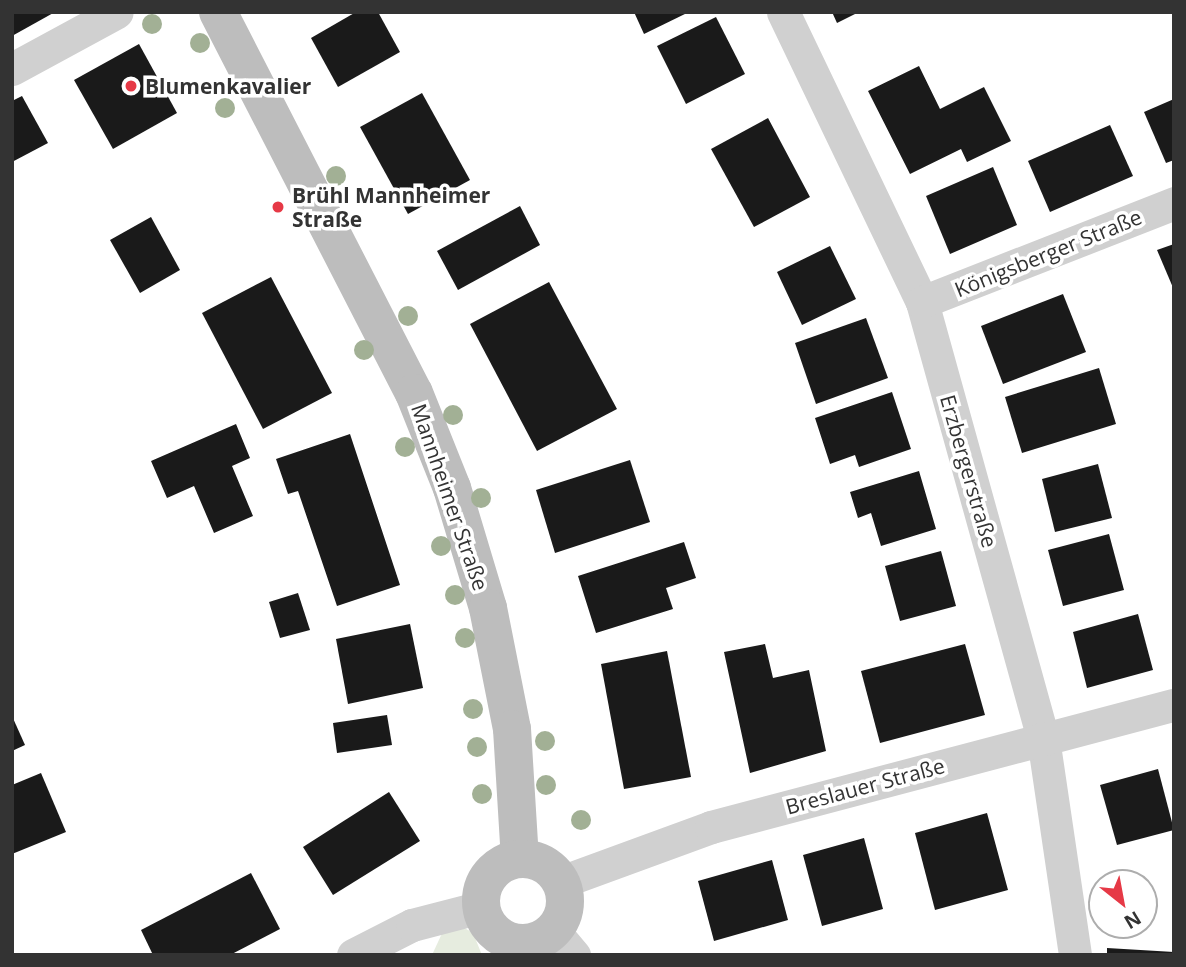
<!DOCTYPE html>
<meta charset="utf-8">
<style>
body{margin:0}
#map{position:relative;width:1186px;height:967px;overflow:hidden;background:#fff;font-family:"Open Sans",sans-serif}
div>[style]{position:absolute}
[style*='--x']{left:calc(var(--x)*1px);top:calc(var(--y)*1px);width:calc(var(--w)*1px);rotate:calc(var(--a)*1deg)}
.green>*{inset:0;background:#e6ecdf}
.building>*{inset:0;background:#1a1a1a}
.minor>*{height:33px;margin:-16.5px;padding:0 16.5px;transform-origin:16.5px;border-radius:16.5px;background:#d0d0d0}
.secondary>*{height:38px;margin:-19px;padding:0 19px;transform-origin:19px;border-radius:19px;background:#bdbdbd}
.secondary>.ring{margin:-19px;padding:0;box-sizing:content-box;background:none;border:38px solid #bdbdbd;border-radius:50%}
.trees>*{width:20px;height:20px;margin:-10px;border-radius:50%;background:#a2b095}
.dots>*{width:19px;height:19px;translate:-50% -50%;box-sizing:border-box;border:4px solid #fff;border-radius:50%}
span{translate:-50% -50%;white-space:nowrap;text-align:center;line-height:1.15;-webkit-text-stroke:7px #fff;paint-order:stroke}
.poi-label{font-size:21px;color:#333;font-weight:700}
.left{translate:0 -50%;text-align:left}
.street-label{font-size:21px;color:#333}
.frame{position:absolute;inset:0;border:14px solid #333;pointer-events:none}
.north{position:absolute;left:1088px;top:869px;width:70px;height:70px;box-sizing:border-box;background:#fff;border:2px solid #adadad;border-radius:50%;rotate:149deg;font-size:19px;font-weight:700;line-height:28px;text-align:center;color:#333}
.north::after{content:'';display:block;margin:auto;width:24px;height:32px;background:#e63946;clip-path:polygon(50% 0,100% 100%,50% 72%,0 100%)}
</style>
<div id="map">
<div class="green">
<i style="clip-path:polygon(463px 927px,473px 933px,482px 955px,432px 955px,444px 929px)"></i>
</div>
<div class="building">
<i style="clip-path:polygon(12px 12px,55px 12px,12px 36px)"></i>
<i style="clip-path:polygon(356px 12px,378px 12px,400px 52px,338px 87px,311px 38px)"></i>
<i style="clip-path:polygon(634px 12px,689px 12px,644px 34px)"></i>
<i style="clip-path:polygon(832px 12px,859px 12px,837px 23px)"></i>
<i style="clip-path:polygon(716px 17px,745px 74px,686px 104px,657px 46px)"></i>
<i style="clip-path:polygon(139px 44px,177px 113px,113px 149px,74px 80px)"></i>
<i style="clip-path:polygon(919px 66px,940px 109px,984px 87px,1011px 141px,967px 162px,961px 149px,910px 174px,868px 91px)"></i>
<i style="clip-path:polygon(422px 93px,470px 180px,408px 214px,360px 127px)"></i>
<i style="clip-path:polygon(22px 96px,48px 143px,12px 162px,12px 101px)"></i>
<i style="clip-path:polygon(1174px 99px,1174px 160px,1166px 163px,1144px 112px)"></i>
<i style="clip-path:polygon(768px 118px,810px 197px,754px 227px,711px 149px)"></i>
<i style="clip-path:polygon(1110px 125px,1133px 176px,1050px 212px,1028px 161px)"></i>
<i style="clip-path:polygon(993px 167px,1017px 225px,950px 254px,926px 196px)"></i>
<i style="clip-path:polygon(520px 206px,540px 245px,458px 290px,437px 251px)"></i>
<i style="clip-path:polygon(151px 217px,180px 270px,140px 293px,110px 240px)"></i>
<i style="clip-path:polygon(1174px 244px,1174px 290px,1157px 250px)"></i>
<i style="clip-path:polygon(830px 246px,856px 299px,802px 325px,777px 272px)"></i>
<i style="clip-path:polygon(271px 277px,332px 393px,263px 429px,202px 313px)"></i>
<i style="clip-path:polygon(549px 282px,617px 409px,537px 451px,470px 324px)"></i>
<i style="clip-path:polygon(1063px 294px,1086px 352px,1003px 384px,981px 326px)"></i>
<i style="clip-path:polygon(866px 318px,888px 378px,816px 404px,795px 343px)"></i>
<i style="clip-path:polygon(1099px 368px,1116px 424px,1022px 453px,1005px 397px)"></i>
<i style="clip-path:polygon(892px 392px,911px 449px,859px 467px,855px 455px,830px 464px,815px 418px)"></i>
<i style="clip-path:polygon(236px 424px,250px 458px,232px 466px,253px 516px,214px 533px,194px 486px,167px 498px,151px 461px)"></i>
<i style="clip-path:polygon(350px 434px,400px 585px,337px 606px,298px 491px,288px 494px,276px 459px)"></i>
<i style="clip-path:polygon(630px 460px,650px 522px,555px 553px,536px 490px)"></i>
<i style="clip-path:polygon(1098px 464px,1112px 518px,1055px 532px,1042px 479px)"></i>
<i style="clip-path:polygon(919px 471px,936px 529px,881px 546px,871px 513px,858px 518px,850px 492px)"></i>
<i style="clip-path:polygon(1109px 534px,1124px 590px,1063px 606px,1048px 550px)"></i>
<i style="clip-path:polygon(684px 542px,696px 578px,666px 588px,673px 609px,596px 633px,578px 576px)"></i>
<i style="clip-path:polygon(941px 551px,956px 606px,900px 621px,885px 566px)"></i>
<i style="clip-path:polygon(298px 593px,310px 630px,280px 638px,269px 602px)"></i>
<i style="clip-path:polygon(1138px 614px,1153px 670px,1087px 688px,1073px 632px)"></i>
<i style="clip-path:polygon(410px 624px,423px 688px,348px 704px,336px 639px)"></i>
<i style="clip-path:polygon(765px 644px,773px 678px,809px 670px,826px 751px,750px 773px,724px 652px)"></i>
<i style="clip-path:polygon(965px 644px,985px 715px,880px 743px,861px 671px)"></i>
<i style="clip-path:polygon(667px 651px,691px 777px,624px 789px,601px 664px)"></i>
<i style="clip-path:polygon(387px 715px,392px 745px,337px 753px,333px 723px)"></i>
<i style="clip-path:polygon(12px 716px,25px 745px,12px 751px)"></i>
<i style="clip-path:polygon(1158px 769px,1174px 830px,1117px 845px,1100px 785px)"></i>
<i style="clip-path:polygon(41px 773px,66px 832px,12px 854px,12px 785px)"></i>
<i style="clip-path:polygon(389px 792px,420px 841px,333px 895px,303px 847px)"></i>
<i style="clip-path:polygon(987px 813px,1008px 890px,935px 910px,915px 833px)"></i>
<i style="clip-path:polygon(864px 838px,883px 909px,822px 926px,803px 855px)"></i>
<i style="clip-path:polygon(772px 860px,788px 920px,714px 941px,698px 881px)"></i>
<i style="clip-path:polygon(251px 873px,280px 929px,230px 955px,153px 955px,141px 930px)"></i>
<i style="clip-path:polygon(1107px 948px,1174px 952px,1174px 955px,1107px 955px)"></i>
</div>
<div class="minor">
<i style="--x:783;--y:12;--w:322;--a:64.4"></i>
<i style="--x:922;--y:302;--w:452;--a:74.5"></i>
<i style="--x:1043;--y:738;--w:219;--a:81.6"></i>
<i style="--x:12;--y:69;--w:119;--a:-28.5"></i>
<i style="--x:922;--y:302;--w:271;--a:-21.4"></i>
<i style="--x:561;--y:882;--w:160;--a:-20.1"></i>
<i style="--x:711;--y:827;--w:479;--a:-14.8"></i>
<i style="--x:553;--y:930;--w:33;--a:50"></i>
<i style="--x:353;--y:955;--w:66;--a:-27"></i>
<i style="--x:412;--y:925;--w:71;--a:-14.6"></i>
</div>
<div class="secondary">
<i style="--x:218;--y:12;--w:428;--a:62.8"></i>
<i style="--x:414;--y:393;--w:102;--a:68.2"></i>
<i style="--x:452;--y:488;--w:125;--a:73.3"></i>
<i style="--x:488;--y:608;--w:123;--a:78.8"></i>
<i style="--x:512;--y:729;--w:129;--a:86.5"></i>
<i class="ring" style="left:481px;top:859px;width:46px;height:46px"></i>
</div>
<div class="trees">
<i style="left:152px;top:24px"></i>
<i style="left:200px;top:43px"></i>
<i style="left:225px;top:108px"></i>
<i style="left:336px;top:176px"></i>
<i style="left:408px;top:316px"></i>
<i style="left:364px;top:350px"></i>
<i style="left:453px;top:415px"></i>
<i style="left:405px;top:447px"></i>
<i style="left:481px;top:498px"></i>
<i style="left:441px;top:546px"></i>
<i style="left:455px;top:595px"></i>
<i style="left:465px;top:638px"></i>
<i style="left:473px;top:709px"></i>
<i style="left:545px;top:741px"></i>
<i style="left:477px;top:747px"></i>
<i style="left:546px;top:785px"></i>
<i style="left:482px;top:794px"></i>
<i style="left:581px;top:820px"></i>
</div>
<div class="dots">
<i style="left:131px;top:86px;background:#e63946"></i>
<i style="left:278px;top:207px;background:#e63946"></i>
</div>
<div class="poi-label">
<span class="left" style="left:145px;top:86px">Blumenkavalier</span>
<span class="left" style="left:292px;top:207px">Brühl Mannheimer<br>Straße</span>
</div>
<div class="street-label">
<span style="left:1048px;top:253px;rotate:-22deg">Königsberger Straße</span>
<span style="left:969px;top:471px;rotate:74deg">Erzbergerstraße</span>
<span style="left:450px;top:497px;rotate:71deg">Mannheimer Straße</span>
<span style="left:865px;top:786px;rotate:-15deg">Breslauer Straße</span>
</div>
<div class="frame"></div>
<div class="north">N</div>
</div>
